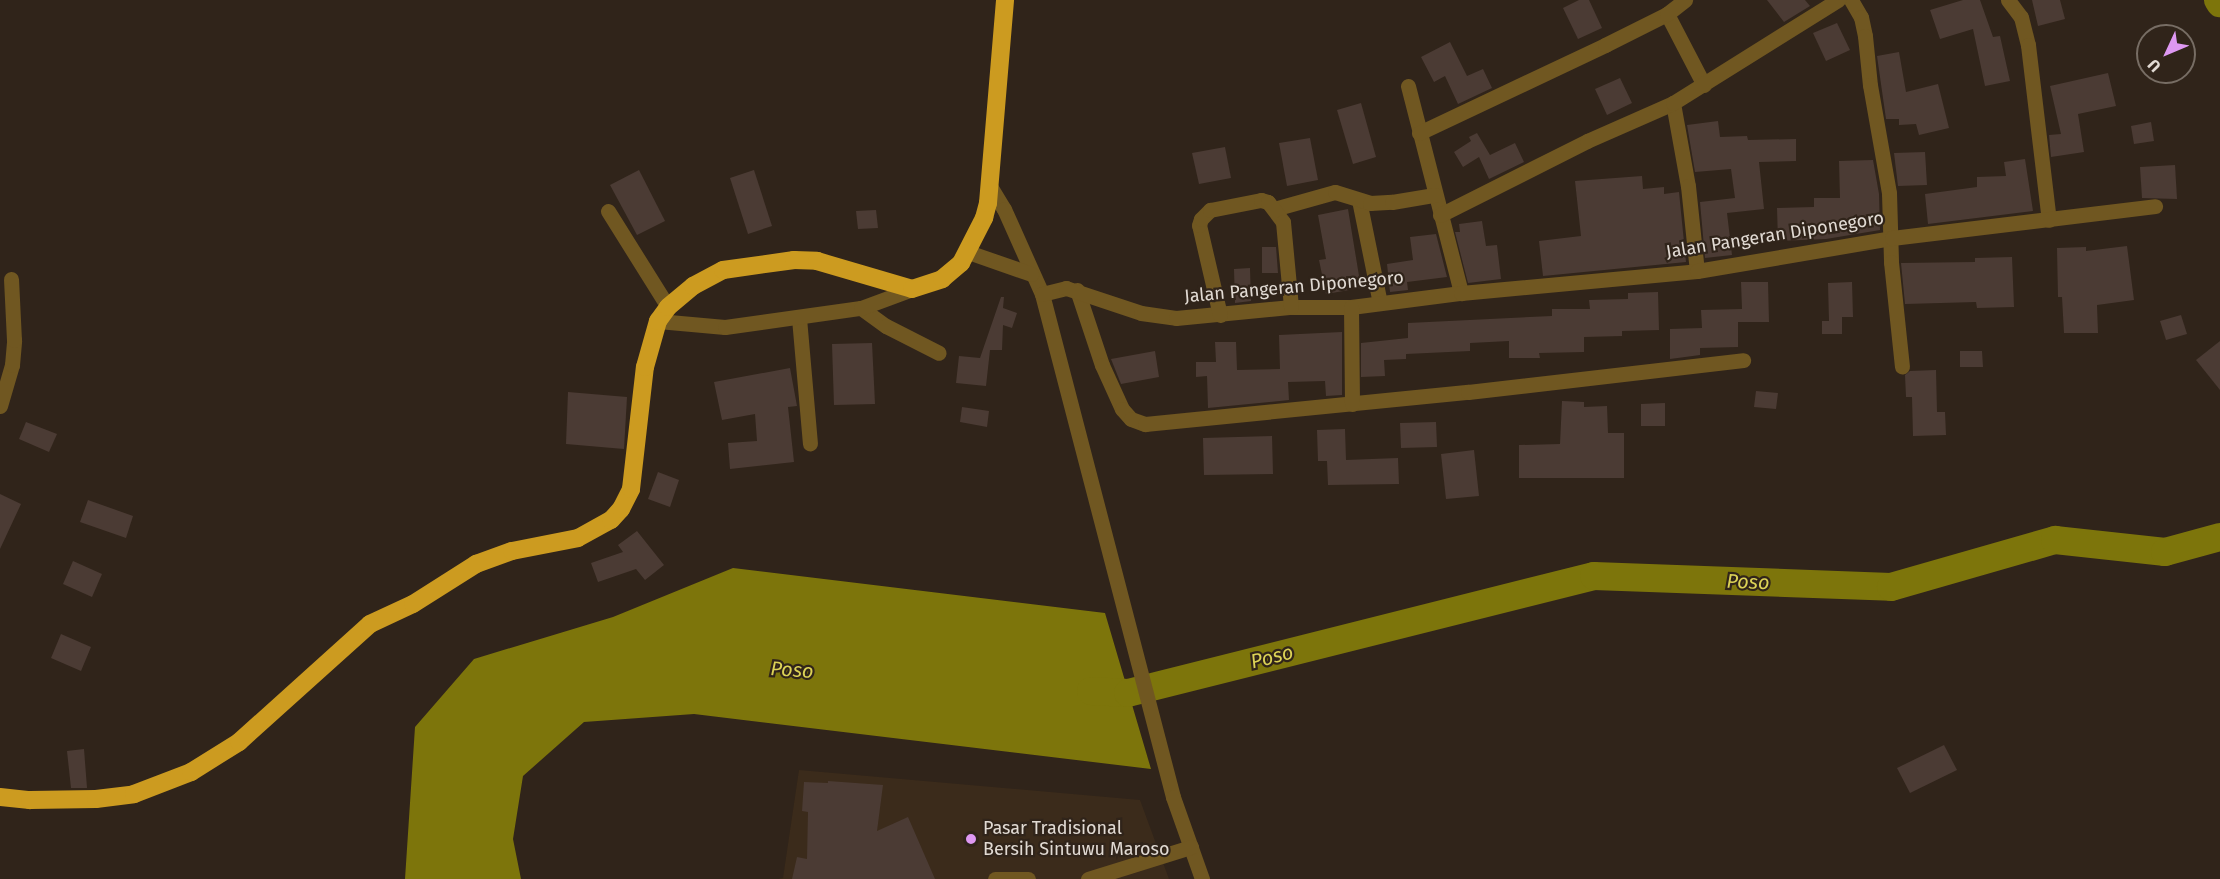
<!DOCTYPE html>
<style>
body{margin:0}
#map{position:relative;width:2220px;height:879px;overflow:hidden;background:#30241a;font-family:"Fira Sans",sans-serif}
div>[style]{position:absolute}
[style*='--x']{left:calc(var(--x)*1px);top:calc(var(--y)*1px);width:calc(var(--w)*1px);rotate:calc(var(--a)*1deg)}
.built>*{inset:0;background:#3b2b1b}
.water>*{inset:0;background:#7d750b}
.river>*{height:28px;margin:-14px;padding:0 14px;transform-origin:14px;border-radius:14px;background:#7d750b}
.building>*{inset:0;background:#4b3b34}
.minor>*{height:15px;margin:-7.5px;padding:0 7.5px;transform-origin:7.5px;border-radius:7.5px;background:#705721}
.highway>*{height:18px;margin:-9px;padding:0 9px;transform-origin:9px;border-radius:9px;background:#cc9b20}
.dots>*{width:16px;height:16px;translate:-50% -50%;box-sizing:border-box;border:3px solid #30241a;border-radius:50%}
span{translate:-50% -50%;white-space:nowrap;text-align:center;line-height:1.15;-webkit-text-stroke:4.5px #30241a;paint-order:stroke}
.street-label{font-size:18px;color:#e1dad3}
.poi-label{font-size:18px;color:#e1dad3}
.left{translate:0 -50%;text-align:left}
.water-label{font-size:20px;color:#dcd256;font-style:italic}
.north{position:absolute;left:2136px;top:24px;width:60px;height:60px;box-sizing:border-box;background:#30241a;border:2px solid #776d64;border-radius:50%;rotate:226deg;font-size:16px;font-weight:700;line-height:24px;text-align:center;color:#e1dad3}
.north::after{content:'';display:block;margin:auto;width:21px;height:27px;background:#de98f2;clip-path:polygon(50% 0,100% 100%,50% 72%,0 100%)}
</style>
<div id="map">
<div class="built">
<i style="clip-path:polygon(799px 770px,1140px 800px,1169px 879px,778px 879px,783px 878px)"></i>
</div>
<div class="water">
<i style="clip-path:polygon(733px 568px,1105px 613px,1151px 769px,694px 714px,584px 722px,523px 776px,513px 839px,521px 879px,405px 879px,415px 727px,474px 659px,613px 617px)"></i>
</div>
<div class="river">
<i style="--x:2218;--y:0;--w:4;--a:56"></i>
<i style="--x:1091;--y:691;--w:37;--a:3"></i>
<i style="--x:1128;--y:693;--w:480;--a:-14.1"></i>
<i style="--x:1594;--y:576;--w:297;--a:2.1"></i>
<i style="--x:1891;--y:587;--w:171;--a:-16"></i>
<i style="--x:2055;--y:540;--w:111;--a:6.2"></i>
<i style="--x:2165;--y:552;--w:57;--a:-15.3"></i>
</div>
<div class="building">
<i style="clip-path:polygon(1579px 0,1589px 0,1602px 28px,1578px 39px,1563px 8px)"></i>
<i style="clip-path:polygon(1767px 0,1805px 0,1810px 6px,1784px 22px)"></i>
<i style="clip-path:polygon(1963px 0,1980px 0,1993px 37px,2000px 36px,2010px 81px,1985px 86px,1973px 29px,1940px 39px,1930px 10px)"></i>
<i style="clip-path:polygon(2032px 0,2060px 0,2065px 19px,2038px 26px)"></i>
<i style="clip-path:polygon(1837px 23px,1850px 50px,1826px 61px,1813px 33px)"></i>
<i style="clip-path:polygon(1450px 42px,1467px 76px,1483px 69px,1492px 88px,1458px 104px,1445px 76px,1434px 82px,1421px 57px)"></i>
<i style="clip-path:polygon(1899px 52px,1906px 92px,1938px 84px,1949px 128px,1919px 135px,1916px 124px,1899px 125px,1899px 119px,1886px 119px,1877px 56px)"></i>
<i style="clip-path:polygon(2108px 73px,2116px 106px,2078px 114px,2084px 152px,2051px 157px,2049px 135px,2061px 134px,2050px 86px)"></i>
<i style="clip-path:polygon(1620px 78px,1632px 103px,1607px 115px,1595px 89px)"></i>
<i style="clip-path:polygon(1361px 103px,1376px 157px,1353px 164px,1337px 110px)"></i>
<i style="clip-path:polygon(1718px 121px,1720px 137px,1747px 136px,1748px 140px,1796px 139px,1796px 161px,1759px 162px,1764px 209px,1727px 213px,1732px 255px,1705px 258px,1700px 202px,1735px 198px,1731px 169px,1695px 172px,1687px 125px)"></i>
<i style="clip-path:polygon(2151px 122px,2154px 141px,2134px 144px,2131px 126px)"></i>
<i style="clip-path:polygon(1477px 133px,1490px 155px,1515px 143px,1524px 162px,1489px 179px,1479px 157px,1463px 167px,1454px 152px,1471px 141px,1469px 137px)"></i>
<i style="clip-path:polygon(1310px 138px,1318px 180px,1287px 186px,1279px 143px)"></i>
<i style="clip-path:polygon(1225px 147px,1231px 178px,1199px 184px,1192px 153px)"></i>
<i style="clip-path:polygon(1925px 152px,1927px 185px,1898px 186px,1894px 153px)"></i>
<i style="clip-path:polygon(2025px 159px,2033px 211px,1928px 224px,1925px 194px,1977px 187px,1977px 177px,2006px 176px,2004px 162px)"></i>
<i style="clip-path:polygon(1873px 160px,1879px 194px,1880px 230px,1826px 239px,1778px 241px,1777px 208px,1814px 207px,1814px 198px,1840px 198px,1839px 161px)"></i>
<i style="clip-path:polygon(2175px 165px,2177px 199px,2142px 198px,2140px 167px)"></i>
<i style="clip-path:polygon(639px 170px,665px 221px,637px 235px,610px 185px)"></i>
<i style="clip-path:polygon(754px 170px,772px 226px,748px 234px,730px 178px)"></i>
<i style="clip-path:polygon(1642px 176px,1643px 189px,1664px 187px,1664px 194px,1679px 192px,1686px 262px,1543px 276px,1539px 241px,1581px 236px,1575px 181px)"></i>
<i style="clip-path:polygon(1348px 209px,1361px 288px,1326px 294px,1319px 260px,1326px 259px,1318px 215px)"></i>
<i style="clip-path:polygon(876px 210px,878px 228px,858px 229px,856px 211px)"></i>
<i style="clip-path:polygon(1482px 221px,1486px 246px,1497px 245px,1501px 279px,1468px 283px,1455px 232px,1460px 232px,1459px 224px)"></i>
<i style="clip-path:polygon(1436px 234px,1447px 277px,1407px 282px,1408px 290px,1390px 292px,1387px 264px,1413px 260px,1410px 237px)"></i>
<i style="clip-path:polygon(2127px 246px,2134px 300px,2097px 305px,2098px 333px,2064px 333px,2062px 297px,2058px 297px,2057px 248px,2086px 247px,2086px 251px)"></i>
<i style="clip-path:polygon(1262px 247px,1276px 247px,1278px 273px,1262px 273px)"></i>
<i style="clip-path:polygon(2012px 257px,2014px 307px,1977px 308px,1976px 302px,1905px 304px,1901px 263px,1975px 262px,1975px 258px)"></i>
<i style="clip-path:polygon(1250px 268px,1251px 301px,1235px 303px,1234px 269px)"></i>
<i style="clip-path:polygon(1741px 282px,1768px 282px,1769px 322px,1738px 322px,1738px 347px,1700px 348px,1700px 355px,1670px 359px,1670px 329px,1702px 328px,1701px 310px,1742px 309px)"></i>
<i style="clip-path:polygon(1852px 282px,1853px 317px,1842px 317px,1842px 334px,1822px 334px,1822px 321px,1829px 321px,1828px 283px)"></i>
<i style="clip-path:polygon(1658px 292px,1659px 330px,1622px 331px,1622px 336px,1584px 337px,1584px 352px,1539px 353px,1540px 358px,1509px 358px,1509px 341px,1470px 343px,1470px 351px,1406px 354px,1406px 359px,1384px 360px,1385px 376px,1361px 377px,1361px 343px,1408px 338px,1408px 323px,1552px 316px,1552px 309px,1590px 309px,1589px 300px,1628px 299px,1628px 293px)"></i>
<i style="clip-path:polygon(1001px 297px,1004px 297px,1003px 308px,1017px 313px,1012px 328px,1003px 325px,1002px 350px,990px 350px,986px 386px,956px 383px,959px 356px,980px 358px)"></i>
<i style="clip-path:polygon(2181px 315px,2187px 334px,2166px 340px,2160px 321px)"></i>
<i style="clip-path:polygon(1342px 332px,1342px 395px,1326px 396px,1325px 381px,1288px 382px,1289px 400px,1208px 408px,1207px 376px,1196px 377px,1196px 362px,1216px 362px,1215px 342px,1236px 342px,1237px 370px,1280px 369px,1279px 335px)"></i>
<i style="clip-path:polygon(2220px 341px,2220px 390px,2196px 360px)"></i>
<i style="clip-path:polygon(872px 343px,875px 404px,834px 405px,832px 344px)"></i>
<i style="clip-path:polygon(1155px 351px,1159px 377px,1121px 384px,1111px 359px)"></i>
<i style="clip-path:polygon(1960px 351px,1982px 351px,1983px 367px,1960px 367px)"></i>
<i style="clip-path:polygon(790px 368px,797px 406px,788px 407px,794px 462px,730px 469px,728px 443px,757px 441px,755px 414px,722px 420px,714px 382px)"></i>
<i style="clip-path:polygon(1936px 370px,1937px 412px,1945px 412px,1946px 435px,1913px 436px,1912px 397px,1906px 397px,1905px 375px,1910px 371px)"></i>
<i style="clip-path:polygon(1756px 391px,1778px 393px,1776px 409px,1754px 407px)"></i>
<i style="clip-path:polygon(568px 392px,627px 397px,624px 449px,566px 444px)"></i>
<i style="clip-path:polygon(1562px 401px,1584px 402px,1584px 407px,1607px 406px,1608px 433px,1624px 433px,1624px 478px,1519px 478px,1519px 445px,1560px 444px)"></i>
<i style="clip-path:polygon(1665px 403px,1665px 426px,1641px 426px,1641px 404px)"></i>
<i style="clip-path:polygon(962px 407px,989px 411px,987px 427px,960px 422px)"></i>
<i style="clip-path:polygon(26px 422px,57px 434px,49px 452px,19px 439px)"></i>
<i style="clip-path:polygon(1436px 422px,1437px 447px,1401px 448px,1400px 423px)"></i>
<i style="clip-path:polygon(1345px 429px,1346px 460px,1398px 458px,1399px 484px,1328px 485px,1327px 461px,1318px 461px,1317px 430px)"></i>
<i style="clip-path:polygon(1272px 436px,1273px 474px,1204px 475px,1203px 438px)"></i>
<i style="clip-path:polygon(1474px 450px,1479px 496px,1446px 499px,1441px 454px)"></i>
<i style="clip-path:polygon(658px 472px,679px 480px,670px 507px,648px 499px)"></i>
<i style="clip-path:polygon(0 494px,21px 504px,0 549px)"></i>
<i style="clip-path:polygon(88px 500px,133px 516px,126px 538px,80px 522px)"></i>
<i style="clip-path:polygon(637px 531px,664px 565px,645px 580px,636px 569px,598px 582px,591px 563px,623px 552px,618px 545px)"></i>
<i style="clip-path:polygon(73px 561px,102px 574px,92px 597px,63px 584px)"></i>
<i style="clip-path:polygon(61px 634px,91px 647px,81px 671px,51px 658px)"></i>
<i style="clip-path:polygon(1944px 745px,1957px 770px,1910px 793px,1897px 768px)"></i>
<i style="clip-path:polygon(84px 749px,87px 788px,71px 788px,67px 751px)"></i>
<i style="clip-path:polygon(828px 781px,883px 785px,877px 831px,908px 817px,935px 879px,792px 879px,797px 857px,807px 859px,808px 812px,802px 811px,804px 782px,828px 783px)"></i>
</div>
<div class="minor">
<i style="--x:1851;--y:0;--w:20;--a:60"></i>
<i style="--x:1861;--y:17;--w:19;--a:78"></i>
<i style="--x:1865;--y:36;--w:49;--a:84.2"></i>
<i style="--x:1870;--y:85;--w:110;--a:80"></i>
<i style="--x:1889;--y:193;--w:69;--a:88.3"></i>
<i style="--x:1891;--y:262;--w:105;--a:84"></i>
<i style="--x:2008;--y:0;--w:21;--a:53"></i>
<i style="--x:2021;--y:17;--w:29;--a:76"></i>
<i style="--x:2028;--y:45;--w:176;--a:83.2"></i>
<i style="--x:1667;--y:14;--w:80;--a:62.5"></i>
<i style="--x:1408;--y:86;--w:214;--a:75.6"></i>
<i style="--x:1673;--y:103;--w:84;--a:79.8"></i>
<i style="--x:1688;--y:186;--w:85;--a:84"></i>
<i style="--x:1419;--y:133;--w:206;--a:-25.3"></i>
<i style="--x:1605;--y:45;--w:69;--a:-26.6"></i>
<i style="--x:1667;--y:14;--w:23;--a:-38"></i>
<i style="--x:990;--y:186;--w:27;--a:59"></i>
<i style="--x:1004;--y:209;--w:93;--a:65.9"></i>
<i style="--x:1042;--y:294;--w:520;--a:75.4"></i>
<i style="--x:1173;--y:797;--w:87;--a:70.5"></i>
<i style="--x:1359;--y:200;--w:105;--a:78.5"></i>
<i style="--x:1274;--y:209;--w:63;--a:-15.6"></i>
<i style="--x:1335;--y:192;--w:37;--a:17"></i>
<i style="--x:1370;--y:203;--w:22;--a:-3"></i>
<i style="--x:1392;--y:202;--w:43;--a:-9.5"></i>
<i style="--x:608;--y:211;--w:113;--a:58"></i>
<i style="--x:1440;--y:215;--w:165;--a:-26.7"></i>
<i style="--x:1587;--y:141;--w:94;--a:-23.8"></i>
<i style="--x:1673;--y:103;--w:195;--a:-32"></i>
<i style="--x:968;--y:252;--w:67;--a:19.2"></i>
<i style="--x:1077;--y:290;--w:79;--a:71.6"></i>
<i style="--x:1102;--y:365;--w:48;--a:65.6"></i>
<i style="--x:1122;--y:409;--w:13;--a:48"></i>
<i style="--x:1131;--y:419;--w:15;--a:20"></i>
<i style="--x:1145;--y:424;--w:325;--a:-5.7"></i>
<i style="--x:1468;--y:392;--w:277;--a:-6.6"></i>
<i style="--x:1042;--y:294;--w:25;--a:-14"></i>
<i style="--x:1066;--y:288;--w:79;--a:18.4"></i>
<i style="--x:1141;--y:313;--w:35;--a:8"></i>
<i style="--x:1176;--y:318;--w:116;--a:-5.5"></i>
<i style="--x:1291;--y:307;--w:60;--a:0"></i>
<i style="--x:1351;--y:307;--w:111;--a:-7.3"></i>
<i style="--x:1461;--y:293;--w:237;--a:-5.3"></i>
<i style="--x:1697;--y:271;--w:198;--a:-9.6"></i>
<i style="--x:1892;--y:238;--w:265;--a:-6.9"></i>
<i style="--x:1351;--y:307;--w:97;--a:89.4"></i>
<i style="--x:861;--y:308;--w:31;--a:36"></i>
<i style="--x:886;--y:326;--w:59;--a:27"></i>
<i style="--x:1220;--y:315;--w:92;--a:-103.1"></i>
<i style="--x:1199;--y:225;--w:6;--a:-72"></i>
<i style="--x:1201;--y:219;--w:13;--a:-45"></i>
<i style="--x:1210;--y:210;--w:52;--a:-11.1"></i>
<i style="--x:1261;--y:200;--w:7;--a:16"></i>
<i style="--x:1268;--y:202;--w:25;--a:53"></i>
<i style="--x:1283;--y:222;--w:85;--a:84.6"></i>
<i style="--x:799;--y:318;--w:126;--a:85"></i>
<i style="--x:658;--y:321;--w:67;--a:5.1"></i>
<i style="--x:725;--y:327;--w:137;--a:-8"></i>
<i style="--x:861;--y:308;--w:54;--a:-20.4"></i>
<i style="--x:0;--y:406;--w:43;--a:-73.7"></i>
<i style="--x:12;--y:365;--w:25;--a:-85"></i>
<i style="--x:14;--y:340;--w:61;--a:-92.8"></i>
<i style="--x:995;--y:879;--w:33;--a:0"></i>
<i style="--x:1088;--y:879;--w:108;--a:-17.3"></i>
</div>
<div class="highway">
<i style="--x:0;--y:797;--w:30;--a:6"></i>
<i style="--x:30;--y:800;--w:66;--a:-0.9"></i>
<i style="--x:96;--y:799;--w:38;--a:-7"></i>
<i style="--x:134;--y:794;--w:61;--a:-21.1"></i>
<i style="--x:191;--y:772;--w:57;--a:-32"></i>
<i style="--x:239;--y:742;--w:176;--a:-42"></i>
<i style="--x:370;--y:624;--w:47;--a:-24.9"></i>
<i style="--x:413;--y:604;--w:75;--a:-32.4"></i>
<i style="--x:476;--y:564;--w:38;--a:-20"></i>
<i style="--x:512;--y:551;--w:67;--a:-11.1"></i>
<i style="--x:578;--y:538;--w:38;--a:-29"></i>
<i style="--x:611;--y:520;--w:15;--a:-48"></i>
<i style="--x:621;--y:509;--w:22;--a:-63"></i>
<i style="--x:631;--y:489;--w:123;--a:-83.5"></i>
<i style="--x:645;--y:367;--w:48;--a:-74.2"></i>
<i style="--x:658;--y:321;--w:17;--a:-54"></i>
<i style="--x:668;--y:307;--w:33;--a:-40"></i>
<i style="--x:693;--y:286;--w:34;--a:-28"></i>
<i style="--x:723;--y:270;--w:72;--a:-8"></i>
<i style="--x:794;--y:260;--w:23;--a:2"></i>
<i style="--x:817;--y:261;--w:99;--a:16.4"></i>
<i style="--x:912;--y:289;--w:32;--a:-18"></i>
<i style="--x:942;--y:279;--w:25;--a:-40"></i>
<i style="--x:961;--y:263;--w:51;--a:-62.9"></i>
<i style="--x:984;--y:218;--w:16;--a:-75"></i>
<i style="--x:988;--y:203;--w:204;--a:-85.2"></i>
</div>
<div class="dots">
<i style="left:971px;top:839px;background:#de98f2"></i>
</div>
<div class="street-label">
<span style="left:1775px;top:235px;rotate:-9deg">Jalan Pangeran Diponegoro</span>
<span style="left:1294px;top:287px;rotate:-5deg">Jalan Pangeran Diponegoro</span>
</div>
<div class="poi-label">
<span class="left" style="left:983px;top:839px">Pasar Tradisional<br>Bersih Sintuwu Maroso</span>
</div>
<div class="water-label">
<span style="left:1748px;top:582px;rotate:2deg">Poso</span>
<span style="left:1272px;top:657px;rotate:-14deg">Poso</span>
<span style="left:792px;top:670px;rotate:4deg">Poso</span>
</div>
<div class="north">U</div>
</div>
